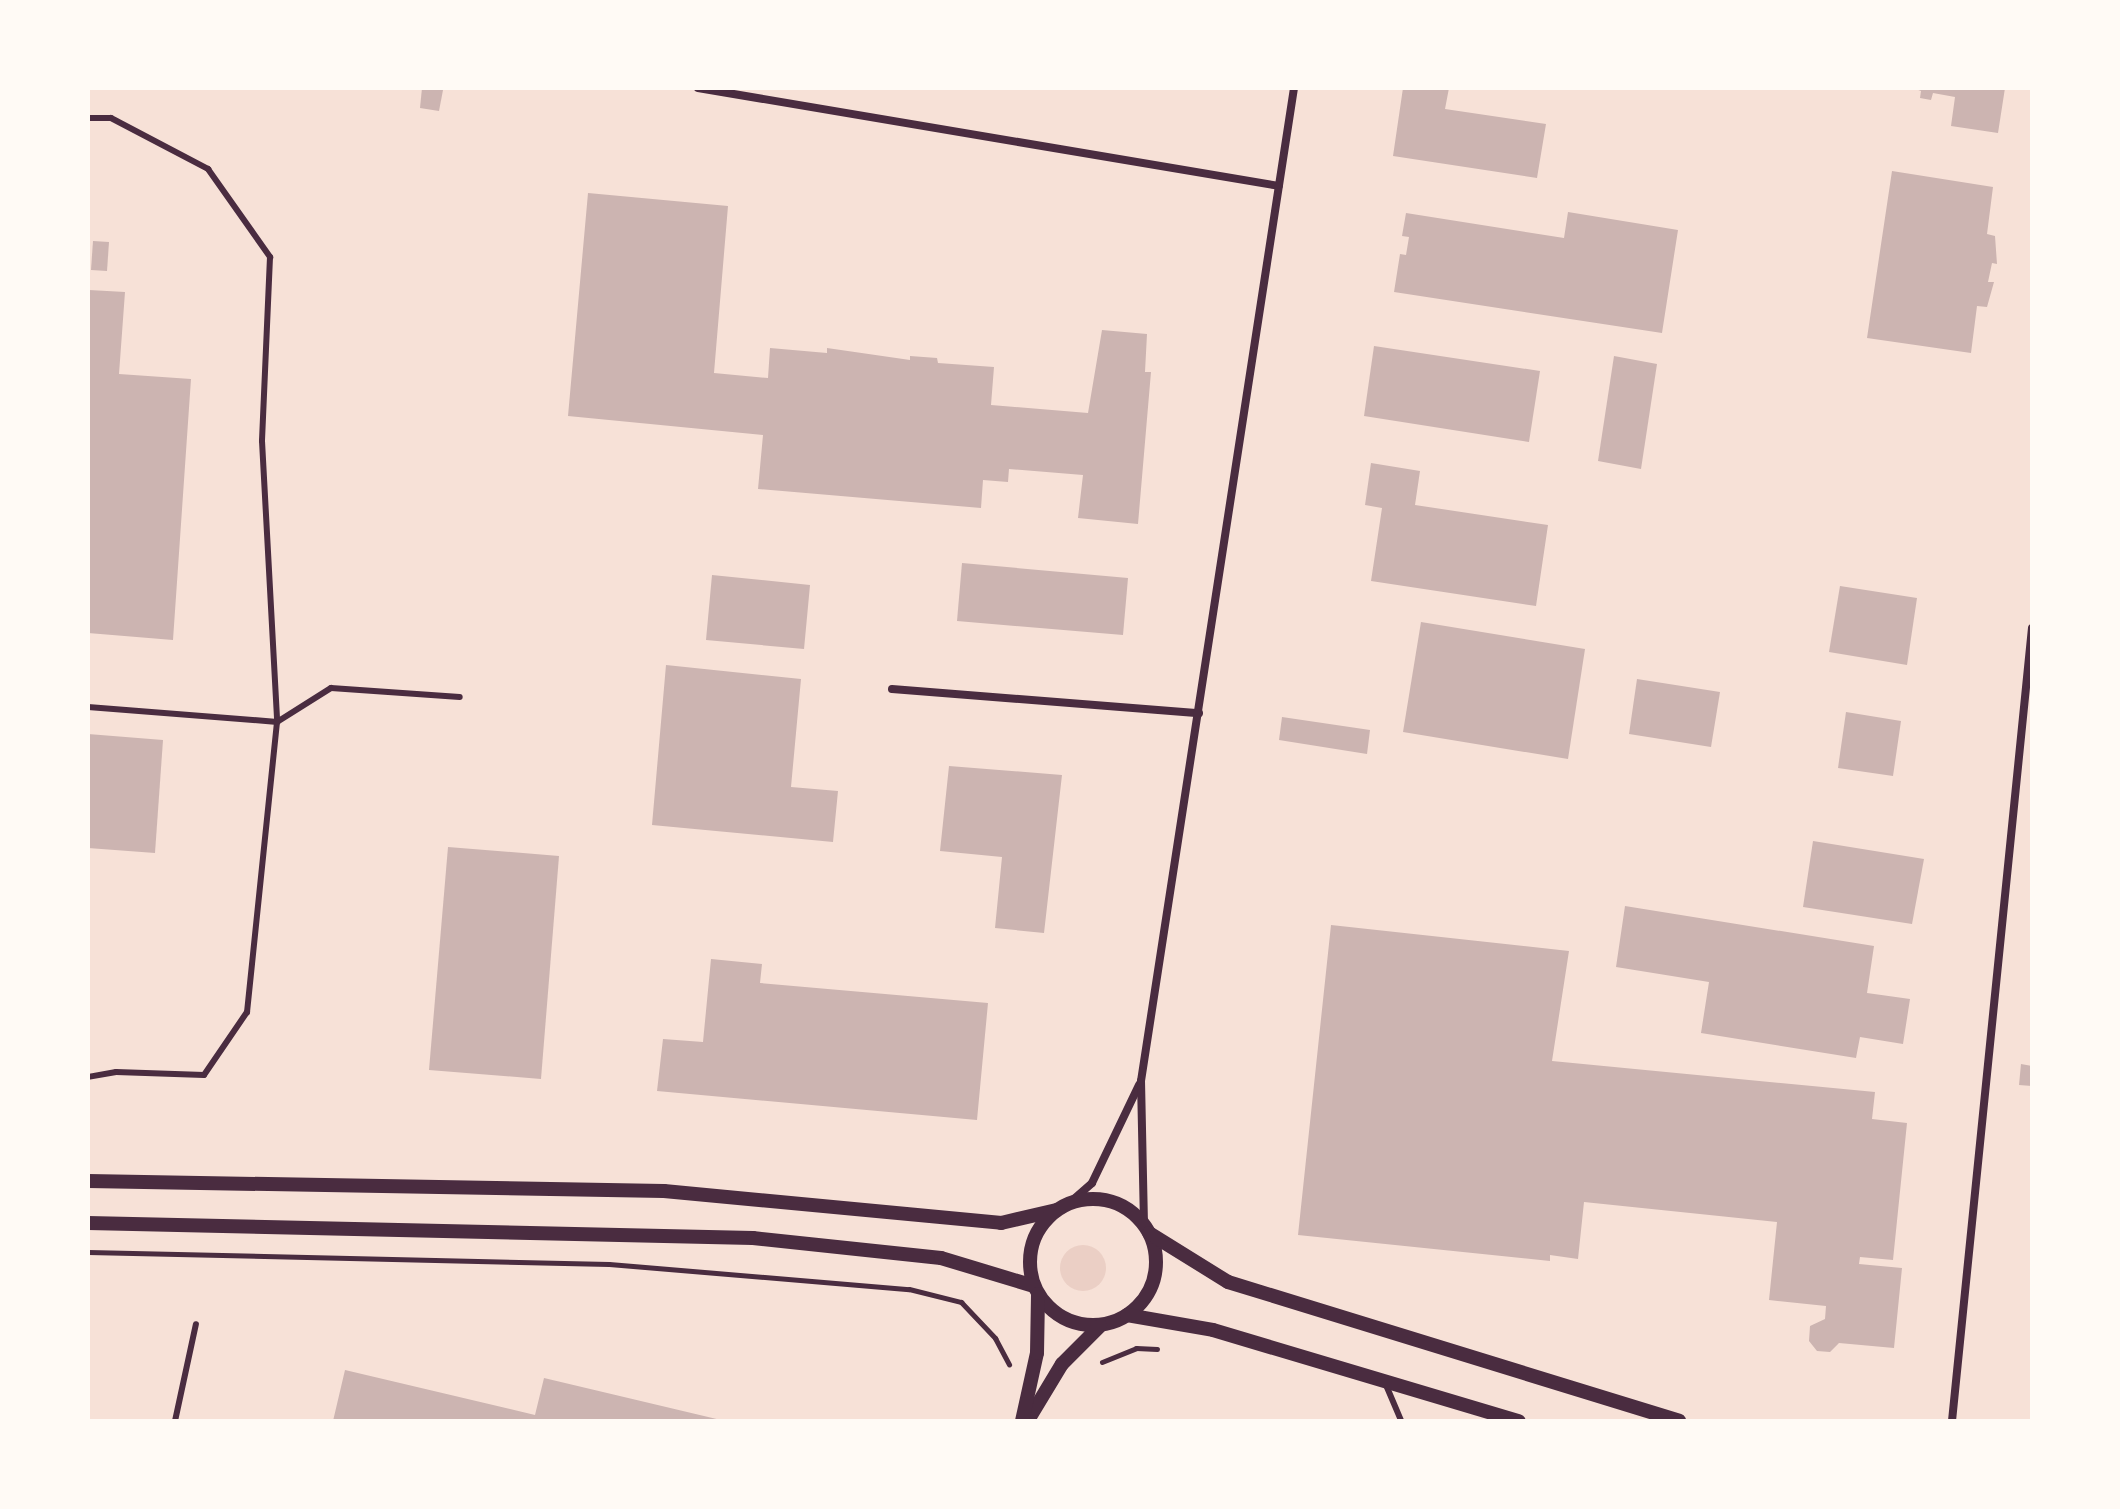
<!DOCTYPE html>
<style>
body{margin:0}
#map{position:relative;width:2120px;height:1509px;overflow:hidden;background:#f7e1d7;font-family:Poppins,sans-serif}
div>[style]{position:absolute}
[style*='--x']{left:calc(var(--x)*1px);top:calc(var(--y)*1px);width:calc(var(--w)*1px);rotate:calc(var(--a)*1deg)}
.green>*{inset:0;background:#ebcfc5}
.round{border-radius:50%}
.building>*{inset:0;background:#ccb4b1}
.path>*{height:5px;margin:-2.5px;padding:0 2.5px;transform-origin:2.5px;border-radius:2.5px;background:#4a2c40}
.service>*{height:6px;margin:-3px;padding:0 3px;transform-origin:3px;border-radius:3px;background:#4a2c40}
.minor>*{height:8px;margin:-4px;padding:0 4px;transform-origin:4px;border-radius:4px;background:#4a2c40}
.tertiary>*{height:14px;margin:-7px;padding:0 7px;transform-origin:7px;border-radius:7px;background:#4a2c40}
.tertiary>.ring{margin:-7px;padding:0;box-sizing:content-box;background:none;border:14px solid #4a2c40;border-radius:50%}
span{translate:-50% -50%;white-space:nowrap;text-align:center;line-height:1.15;-webkit-text-stroke:8px #fffaf5;paint-order:stroke}
.frame{position:absolute;inset:0;border:90px solid #fffaf5;pointer-events:none}
</style>
<div id="map">
<div class="green">
<i class="round" style="left:1060px;top:1245px;width:46px;height:46px"></i>
</div>
<div class="building">
<i style="clip-path:polygon(422px 88px,443px 90px,439px 111px,420px 108px)"></i>
<i style="clip-path:polygon(1403px 88px,1449px 88px,1445px 109px,1546px 124px,1537px 178px,1393px 156px)"></i>
<i style="clip-path:polygon(1913px 88px,2005px 88px,1998px 133px,1951px 126px,1955px 97px,1933px 93px,1931px 100px,1920px 98px,1921px 91px)"></i>
<i style="clip-path:polygon(1892px 171px,1993px 187px,1987px 234px,1995px 236px,1997px 264px,1992px 263px,1988px 282px,1994px 282px,1987px 307px,1977px 306px,1971px 353px,1867px 338px)"></i>
<i style="clip-path:polygon(588px 193px,728px 206px,714px 373px,768px 378px,770px 348px,827px 353px,827px 348px,910px 360px,910px 356px,937px 358px,938px 363px,994px 367px,991px 405px,1088px 413px,1102px 330px,1147px 334px,1145px 372px,1151px 372px,1138px 524px,1078px 518px,1083px 475px,1009px 469px,1008px 482px,983px 480px,981px 508px,758px 489px,763px 435px,568px 416px)"></i>
<i style="clip-path:polygon(1568px 212px,1678px 230px,1662px 333px,1394px 292px,1400px 254px,1406px 255px,1409px 237px,1402px 236px,1406px 213px,1564px 238px)"></i>
<i style="clip-path:polygon(93px 241px,109px 242px,107px 271px,91px 270px)"></i>
<i style="clip-path:polygon(89px 290px,125px 292px,119px 374px,191px 379px,173px 640px,88px 633px)"></i>
<i style="clip-path:polygon(1374px 346px,1540px 371px,1529px 442px,1364px 416px)"></i>
<i style="clip-path:polygon(1614px 356px,1657px 364px,1641px 469px,1598px 461px)"></i>
<i style="clip-path:polygon(1371px 463px,1420px 471px,1415px 505px,1548px 525px,1536px 606px,1371px 581px,1382px 508px,1365px 505px)"></i>
<i style="clip-path:polygon(962px 563px,1128px 578px,1123px 635px,957px 621px)"></i>
<i style="clip-path:polygon(712px 575px,810px 585px,804px 649px,706px 640px)"></i>
<i style="clip-path:polygon(1840px 586px,1917px 598px,1907px 665px,1829px 652px)"></i>
<i style="clip-path:polygon(1421px 622px,1585px 649px,1568px 759px,1403px 732px)"></i>
<i style="clip-path:polygon(666px 665px,801px 679px,791px 787px,838px 791px,833px 842px,652px 825px)"></i>
<i style="clip-path:polygon(1637px 679px,1720px 692px,1711px 747px,1629px 734px)"></i>
<i style="clip-path:polygon(1846px 712px,1901px 721px,1893px 776px,1838px 768px)"></i>
<i style="clip-path:polygon(1282px 717px,1370px 730px,1367px 754px,1279px 740px)"></i>
<i style="clip-path:polygon(88px 734px,163px 740px,155px 853px,88px 848px)"></i>
<i style="clip-path:polygon(949px 766px,1062px 775px,1044px 933px,995px 928px,1002px 857px,940px 851px)"></i>
<i style="clip-path:polygon(1813px 841px,1924px 859px,1912px 924px,1803px 907px)"></i>
<i style="clip-path:polygon(448px 847px,559px 856px,541px 1079px,429px 1070px)"></i>
<i style="clip-path:polygon(1625px 906px,1874px 946px,1867px 993px,1910px 999px,1903px 1044px,1860px 1037px,1856px 1058px,1701px 1033px,1709px 982px,1616px 967px)"></i>
<i style="clip-path:polygon(1331px 925px,1569px 951px,1552px 1061px,1875px 1092px,1872px 1119px,1907px 1123px,1893px 1260px,1860px 1257px,1859px 1264px,1902px 1268px,1894px 1348px,1839px 1343px,1830px 1352px,1817px 1351px,1809px 1341px,1810px 1326px,1825px 1319px,1826px 1306px,1769px 1300px,1777px 1222px,1584px 1202px,1578px 1259px,1550px 1255px,1550px 1261px,1298px 1235px)"></i>
<i style="clip-path:polygon(711px 959px,762px 964px,760px 983px,988px 1003px,977px 1120px,657px 1091px,663px 1039px,703px 1042px)"></i>
<i style="clip-path:polygon(2021px 1064px,2032px 1066px,2032px 1086px,2019px 1085px)"></i>
<i style="clip-path:polygon(345px 1370px,535px 1415px,544px 1378px,725px 1421px,333px 1421px)"></i>
</div>
<div class="path">
<i style="--x:88;--y:1252;--w:521;--a:1.32"></i>
<i style="--x:609;--y:1264;--w:301;--a:4.8"></i>
<i style="--x:909;--y:1289;--w:54;--a:14"></i>
<i style="--x:961;--y:1302;--w:50;--a:46.6"></i>
<i style="--x:995;--y:1338;--w:30;--a:62"></i>
<i style="--x:1102;--y:1362;--w:37;--a:-22"></i>
<i style="--x:1136;--y:1348;--w:21;--a:3"></i>
</div>
<div class="service">
<i style="--x:88;--y:118;--w:23;--a:0"></i>
<i style="--x:111;--y:118;--w:110;--a:27.7"></i>
<i style="--x:208;--y:169;--w:108;--a:54.8"></i>
<i style="--x:270;--y:257;--w:184;--a:92.5"></i>
<i style="--x:262;--y:441;--w:281;--a:86.9"></i>
<i style="--x:277;--y:722;--w:292;--a:95.9"></i>
<i style="--x:247;--y:1012;--w:76;--a:124.3"></i>
<i style="--x:204;--y:1075;--w:88;--a:-178"></i>
<i style="--x:116;--y:1072;--w:28;--a:170"></i>
<i style="--x:88;--y:707;--w:190;--a:4.5"></i>
<i style="--x:277;--y:722;--w:64;--a:-32.2"></i>
<i style="--x:331;--y:688;--w:129;--a:4"></i>
<i style="--x:1386;--y:1385;--w:39;--a:67"></i>
<i style="--x:175;--y:1421;--w:99;--a:-77.8"></i>
</div>
<div class="minor">
<i style="--x:698;--y:88;--w:589;--a:9.57"></i>
<i style="--x:892;--y:689;--w:308;--a:4.5"></i>
<i style="--x:1067;--y:1205;--w:33;--a:-41"></i>
<i style="--x:1092;--y:1183;--w:109;--a:-64.4"></i>
<i style="--x:1144;--y:1224;--w:143;--a:-91.2"></i>
<i style="--x:1141;--y:1081;--w:1005;--a:-81.24"></i>
<i style="--x:1952;--y:1421;--w:797;--a:-84.24"></i>
</div>
<div class="tertiary">
<i style="--x:88;--y:1181;--w:576;--a:0.99"></i>
<i style="--x:664;--y:1191;--w:339;--a:5.4"></i>
<i style="--x:1001;--y:1223;--w:57;--a:-13.1"></i>
<i class="ring" style="left:1030px;top:1199px;width:112px;height:112px"></i>
<i style="--x:88;--y:1223;--w:665;--a:1.29"></i>
<i style="--x:753;--y:1238;--w:189;--a:6.1"></i>
<i style="--x:941;--y:1258;--w:97;--a:16.8"></i>
<i style="--x:1149;--y:1233;--w:93;--a:31.8"></i>
<i style="--x:1228;--y:1282;--w:472;--a:17.1"></i>
<i style="--x:1127;--y:1315;--w:87;--a:9.9"></i>
<i style="--x:1213;--y:1330;--w:319;--a:16.6"></i>
<i style="--x:1030;--y:1417;--w:62;--a:-58.9"></i>
<i style="--x:1062;--y:1364;--w:54;--a:-45"></i>
<i style="--x:1022;--y:1421;--w:70;--a:-77.6"></i>
<i style="--x:1037;--y:1353;--w:59;--a:-89"></i>
</div>
<div class="frame"></div>
</div>
